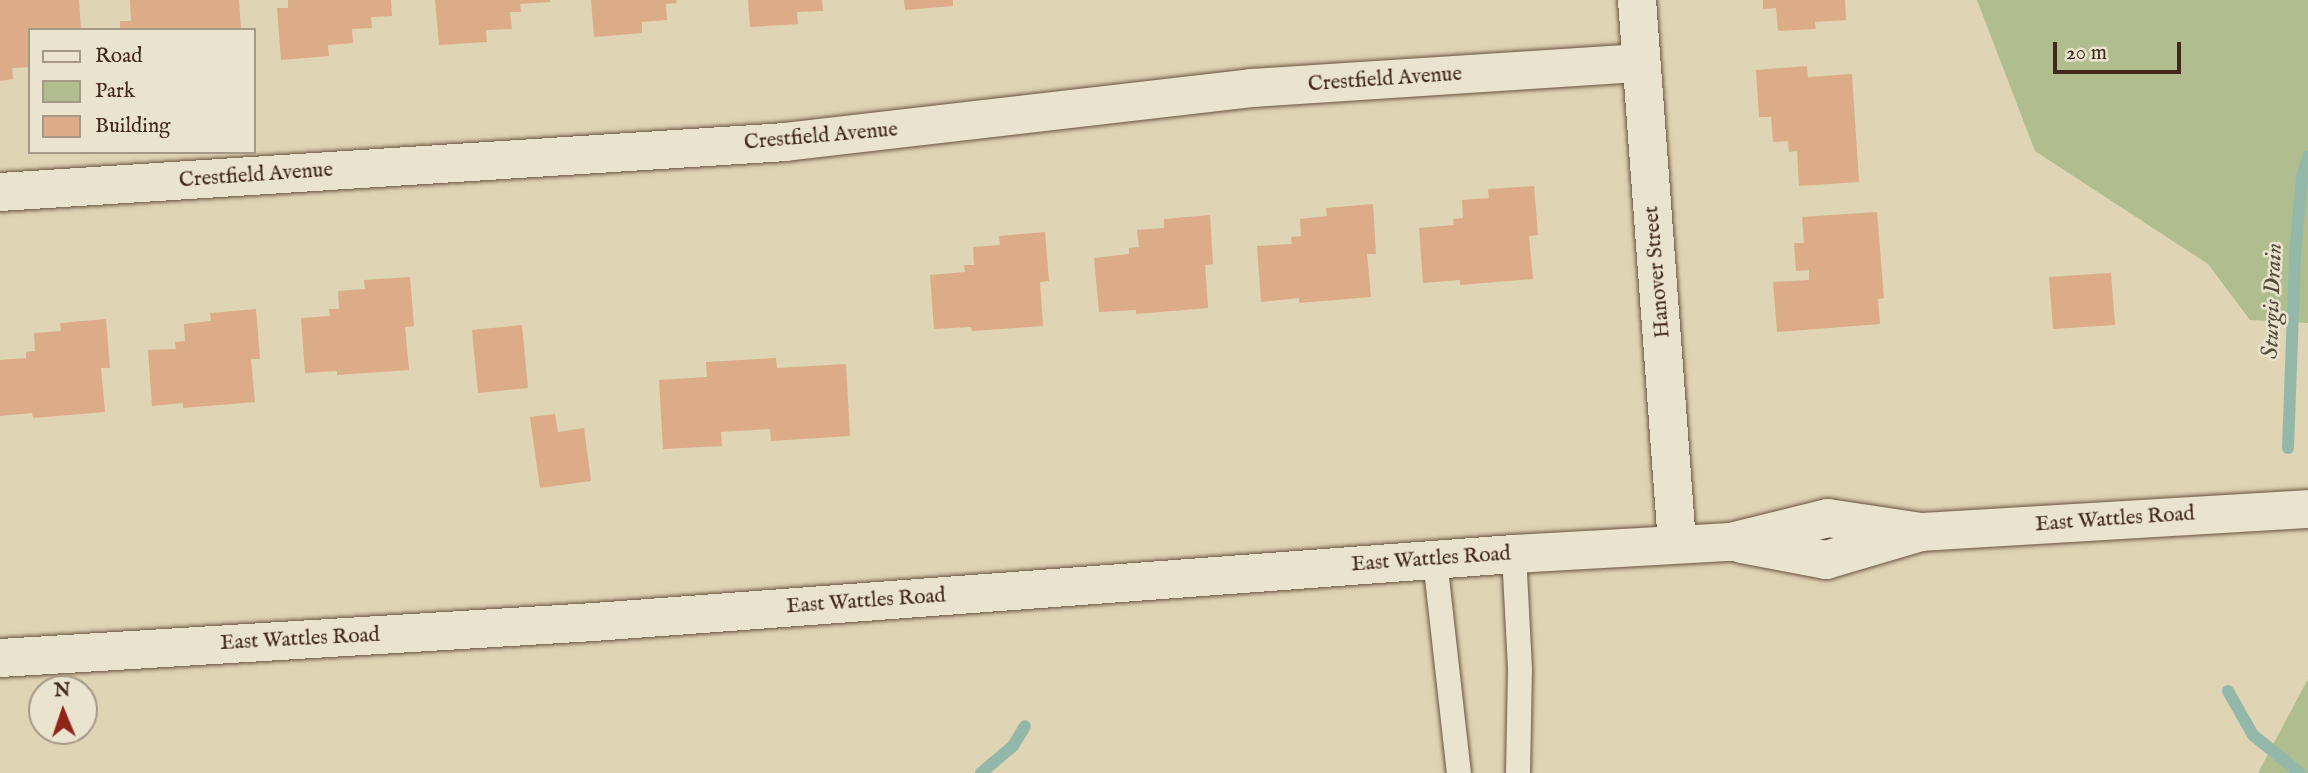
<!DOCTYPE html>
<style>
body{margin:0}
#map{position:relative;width:2308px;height:773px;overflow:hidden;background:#dfd4b4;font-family:"IM FELL English",serif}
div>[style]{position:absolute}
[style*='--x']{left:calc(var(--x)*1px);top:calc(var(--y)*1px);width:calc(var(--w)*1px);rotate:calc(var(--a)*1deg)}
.green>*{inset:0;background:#b0bd8f}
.stream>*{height:12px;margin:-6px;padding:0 6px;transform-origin:6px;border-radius:6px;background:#93b8aa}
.building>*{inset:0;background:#dcab87}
.roads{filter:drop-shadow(0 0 2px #685340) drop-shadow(0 0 2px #685340)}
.service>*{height:24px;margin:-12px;padding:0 12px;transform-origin:12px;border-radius:12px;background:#eae3ce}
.minor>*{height:38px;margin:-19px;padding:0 19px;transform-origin:19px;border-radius:19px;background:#eae3ce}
.secondary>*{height:38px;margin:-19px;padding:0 19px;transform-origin:19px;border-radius:19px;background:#eae3ce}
span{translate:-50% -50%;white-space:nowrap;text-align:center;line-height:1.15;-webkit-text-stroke:5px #eae3ce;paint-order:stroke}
.street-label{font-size:21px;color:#412819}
.water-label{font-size:23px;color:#564c3d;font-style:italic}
.legend{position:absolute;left:28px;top:28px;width:228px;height:126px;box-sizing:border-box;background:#eae3ce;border:2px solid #a69886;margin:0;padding:9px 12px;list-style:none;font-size:21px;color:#412819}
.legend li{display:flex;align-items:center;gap:14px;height:35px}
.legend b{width:35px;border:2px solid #a69886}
.north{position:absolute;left:28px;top:675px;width:70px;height:70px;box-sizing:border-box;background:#eae3ce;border:2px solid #a69886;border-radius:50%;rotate:358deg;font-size:19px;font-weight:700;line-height:28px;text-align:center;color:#412819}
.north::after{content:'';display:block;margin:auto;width:24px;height:32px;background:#8f2418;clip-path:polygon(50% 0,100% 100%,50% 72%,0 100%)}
.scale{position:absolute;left:2053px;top:42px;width:128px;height:32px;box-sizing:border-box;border:4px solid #412819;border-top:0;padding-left:9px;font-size:21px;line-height:24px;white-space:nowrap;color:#412819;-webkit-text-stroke:5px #eae3ce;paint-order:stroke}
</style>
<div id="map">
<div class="green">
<i style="clip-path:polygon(1977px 0,2308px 0,2308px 323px,2250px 320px,2208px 264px,2035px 151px)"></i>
<i style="clip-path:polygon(2308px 679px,2308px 773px,2258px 773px)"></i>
</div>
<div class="stream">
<i style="--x:2288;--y:448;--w:193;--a:-87.9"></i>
<i style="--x:2295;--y:255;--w:77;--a:-84.8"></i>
<i style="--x:2302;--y:178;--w:22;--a:-74"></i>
<i style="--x:2228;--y:691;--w:51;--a:60.4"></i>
<i style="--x:2253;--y:735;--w:60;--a:39"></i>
<i style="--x:981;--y:773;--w:42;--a:-40.2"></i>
<i style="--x:1013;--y:746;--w:23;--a:-59"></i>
</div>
<div class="building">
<i style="clip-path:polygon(0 0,79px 0,81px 30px,30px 30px,30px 67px,12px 68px,13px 79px,0 81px)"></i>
<i style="clip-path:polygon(130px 0,239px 0,241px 29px,120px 30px,120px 21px,131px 21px)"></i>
<i style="clip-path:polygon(288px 0,391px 0,392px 16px,371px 17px,372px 28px,352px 29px,353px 43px,328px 45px,329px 56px,281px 60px,277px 8px,288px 8px)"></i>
<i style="clip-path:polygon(435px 0,550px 0,550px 2px,520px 4px,521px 12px,510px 12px,512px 29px,486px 30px,487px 42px,439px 45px)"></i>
<i style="clip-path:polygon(591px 0,676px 0,677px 3px,666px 4px,667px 20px,642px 22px,642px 33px,594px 37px)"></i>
<i style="clip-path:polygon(748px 0,822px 0,823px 11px,797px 12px,798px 24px,750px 27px)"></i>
<i style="clip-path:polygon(904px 0,953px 0,953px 6px,905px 10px)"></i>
<i style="clip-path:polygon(1763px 0,1845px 0,1846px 20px,1815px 22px,1816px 29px,1778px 31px,1776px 8px,1763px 9px)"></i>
<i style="clip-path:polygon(1807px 66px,1808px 77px,1852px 74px,1859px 182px,1799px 186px,1797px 151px,1789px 152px,1788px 141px,1773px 142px,1771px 117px,1759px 117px,1756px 70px)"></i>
<i style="clip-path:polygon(1534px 186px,1538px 235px,1529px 236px,1533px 279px,1460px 285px,1460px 280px,1423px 283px,1419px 228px,1454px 225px,1453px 219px,1463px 218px,1462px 200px,1489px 198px,1488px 189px)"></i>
<i style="clip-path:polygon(1373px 204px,1376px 254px,1367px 254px,1371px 297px,1299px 303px,1299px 298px,1261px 302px,1257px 246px,1292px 244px,1291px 237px,1301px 236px,1300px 219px,1327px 216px,1326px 208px)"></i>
<i style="clip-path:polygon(1877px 212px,1884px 298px,1878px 299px,1880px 324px,1777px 332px,1773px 282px,1809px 280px,1809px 270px,1796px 271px,1794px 243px,1804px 243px,1802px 217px)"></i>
<i style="clip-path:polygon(1210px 215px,1213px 264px,1205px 265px,1208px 308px,1136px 314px,1136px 310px,1099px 312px,1094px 258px,1129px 254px,1129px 248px,1139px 247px,1137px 230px,1164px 228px,1164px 219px)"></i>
<i style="clip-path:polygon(1045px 232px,1049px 281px,1040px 282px,1043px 326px,972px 331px,971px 327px,934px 329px,930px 275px,965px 272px,964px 265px,974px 265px,973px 247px,1000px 245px,999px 236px)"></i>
<i style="clip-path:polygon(2111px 273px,2115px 325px,2053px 329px,2049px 277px)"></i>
<i style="clip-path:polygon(410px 277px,414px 326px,405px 327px,409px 370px,337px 375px,337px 371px,305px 373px,301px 318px,330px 316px,329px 309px,339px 309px,338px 291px,365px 289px,364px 280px)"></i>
<i style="clip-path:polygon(256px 309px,260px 359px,251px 359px,255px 402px,183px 408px,183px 403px,152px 406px,148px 350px,176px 349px,175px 342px,185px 341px,184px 324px,211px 321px,210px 313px)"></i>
<i style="clip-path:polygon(106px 319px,110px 368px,101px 368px,105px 412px,33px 418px,32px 413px,0 416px,0 360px,26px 358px,26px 352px,35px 351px,34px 333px,61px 331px,60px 323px)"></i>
<i style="clip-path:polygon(522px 325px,528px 388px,478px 393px,472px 330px)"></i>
<i style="clip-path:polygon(776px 358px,777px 368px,846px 364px,850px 436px,771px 441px,770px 429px,721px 432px,722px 446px,663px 449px,659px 380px,707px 377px,706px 362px)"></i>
<i style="clip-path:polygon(555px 414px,558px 432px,584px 428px,591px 481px,540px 488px,530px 417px)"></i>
</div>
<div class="roads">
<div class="service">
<i style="--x:1514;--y:554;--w:115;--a:87"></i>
<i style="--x:1520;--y:669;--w:104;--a:91.1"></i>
<i style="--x:1435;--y:560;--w:214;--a:83.6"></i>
</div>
<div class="minor">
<i style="--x:1637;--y:0;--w:545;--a:85.79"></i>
<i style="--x:0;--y:192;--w:787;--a:-3.64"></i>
<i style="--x:785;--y:142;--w:470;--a:-6.6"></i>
<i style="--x:1252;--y:88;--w:390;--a:-3.7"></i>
</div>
<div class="secondary">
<i style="--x:1742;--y:544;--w:86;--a:10.8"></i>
<i style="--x:1826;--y:560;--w:99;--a:-16.4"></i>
<i style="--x:1921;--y:532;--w:388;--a:-3.4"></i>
<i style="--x:0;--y:658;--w:595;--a:-3.47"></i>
<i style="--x:594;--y:622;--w:923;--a:-4.23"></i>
<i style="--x:1514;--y:554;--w:217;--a:-3.2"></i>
<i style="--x:1731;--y:542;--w:100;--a:-13.9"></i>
<i style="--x:1828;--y:518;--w:94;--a:8.6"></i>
</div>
</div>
<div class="street-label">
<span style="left:1385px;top:80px;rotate:-4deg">Crestfield Avenue</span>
<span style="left:821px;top:137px;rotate:-5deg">Crestfield Avenue</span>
<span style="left:256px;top:176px;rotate:-4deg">Crestfield Avenue</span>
<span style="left:1658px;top:272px;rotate:-95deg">Hanover Street</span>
<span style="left:2115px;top:520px;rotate:-4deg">East Wattles Road</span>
<span style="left:1431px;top:560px;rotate:-4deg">East Wattles Road</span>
<span style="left:866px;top:602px;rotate:-4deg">East Wattles Road</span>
<span style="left:300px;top:640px;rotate:-3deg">East Wattles Road</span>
</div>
<div class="water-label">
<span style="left:2273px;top:301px;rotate:-88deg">Sturgis Drain</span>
</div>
<ul class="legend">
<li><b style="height:9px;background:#eae3ce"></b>Road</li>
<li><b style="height:19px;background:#b0bd8f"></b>Park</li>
<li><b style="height:19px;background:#dcab87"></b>Building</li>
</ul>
<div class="north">N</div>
<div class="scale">20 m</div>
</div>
